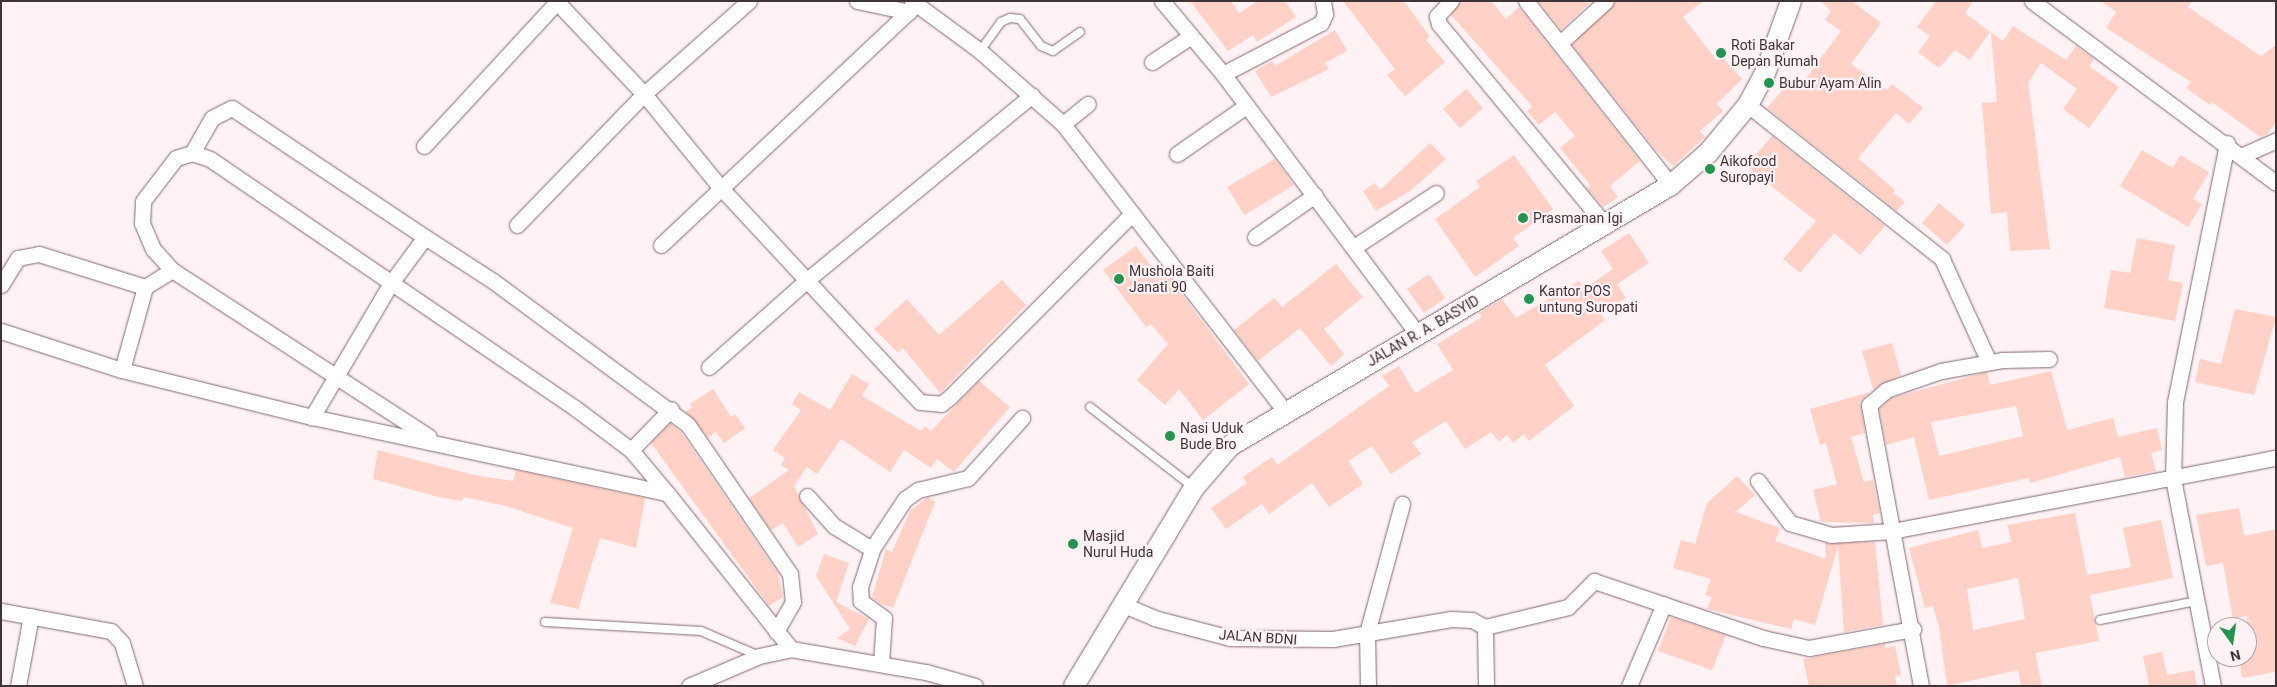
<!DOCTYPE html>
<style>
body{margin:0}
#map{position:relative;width:2277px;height:687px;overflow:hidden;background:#fef2f5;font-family:Roboto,sans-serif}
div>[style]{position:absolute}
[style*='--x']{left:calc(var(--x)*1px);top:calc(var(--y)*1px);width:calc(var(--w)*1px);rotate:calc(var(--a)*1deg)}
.building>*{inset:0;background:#ffd1c7}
.roads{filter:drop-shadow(0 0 1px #82696f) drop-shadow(0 0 1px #82696f)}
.service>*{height:8px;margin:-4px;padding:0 4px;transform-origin:4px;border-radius:4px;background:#fff}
.minor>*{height:15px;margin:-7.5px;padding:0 7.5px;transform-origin:7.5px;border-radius:7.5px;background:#fff}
.secondary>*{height:20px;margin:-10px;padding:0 10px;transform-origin:10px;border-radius:10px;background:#fff}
.dots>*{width:14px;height:14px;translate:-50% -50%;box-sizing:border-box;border:2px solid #fef2f5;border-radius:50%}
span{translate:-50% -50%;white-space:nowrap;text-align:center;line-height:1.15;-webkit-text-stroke:4.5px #fef2f5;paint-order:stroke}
.poi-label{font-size:14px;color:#3f3437}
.left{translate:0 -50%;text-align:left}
.street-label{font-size:14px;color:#3f3437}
.frame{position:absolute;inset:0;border:2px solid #3f3437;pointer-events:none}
.north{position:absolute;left:2207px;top:617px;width:50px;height:50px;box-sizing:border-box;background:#fef2f5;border:1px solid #b2a6a9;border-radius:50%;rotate:166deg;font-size:14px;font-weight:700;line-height:20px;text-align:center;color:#3f3437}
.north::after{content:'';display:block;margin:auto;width:18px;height:22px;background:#249550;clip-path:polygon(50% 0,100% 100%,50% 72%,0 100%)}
</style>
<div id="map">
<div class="building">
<i style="clip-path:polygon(1190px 1px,1231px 1px,1239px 13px,1258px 1px,1285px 1px,1296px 17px,1257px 42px,1253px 35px,1228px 51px)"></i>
<i style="clip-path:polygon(1343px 1px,1404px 1px,1430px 37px,1426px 40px,1445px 62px,1405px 96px,1387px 75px,1395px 69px)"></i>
<i style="clip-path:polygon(1460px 1px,1491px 1px,1506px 19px,1519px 7px,1640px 161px,1610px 186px,1618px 197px,1603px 207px,1587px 188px,1591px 186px,1560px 148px,1575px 136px,1555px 112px,1539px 125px,1527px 111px,1532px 106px,1451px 15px)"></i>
<i style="clip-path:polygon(1538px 1px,1592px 1px,1561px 30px)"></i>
<i style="clip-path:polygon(1615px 1px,1703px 1px,1683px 17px,1717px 61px,1722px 57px,1742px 79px,1717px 104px,1723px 111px,1700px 131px,1705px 137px,1673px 166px,1655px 149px,1572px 45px)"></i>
<i style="clip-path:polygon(1821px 1px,1852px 1px,1881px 23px,1851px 64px,1887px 90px,1892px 84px,1923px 108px,1909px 124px,1896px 113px,1858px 158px,1895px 190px,1893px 193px,1905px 202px,1897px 211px,1767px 108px,1789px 82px,1798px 89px,1841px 31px,1825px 20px,1831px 11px)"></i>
<i style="clip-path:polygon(1936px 1px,1973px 1px,1965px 13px,1990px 32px,1970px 60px,1955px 50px,1939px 68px,1918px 52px,1930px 36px,1917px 27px)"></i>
<i style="clip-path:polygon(2101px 1px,2192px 1px,2188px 7px,2261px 56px,2276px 45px,2276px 122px,2267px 134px,2260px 137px,2212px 102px,2210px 105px,2186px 88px,2191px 82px,2106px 28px,2116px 12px)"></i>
<i style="clip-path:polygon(2013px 26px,2066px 60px,2076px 46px,2094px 59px,2089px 66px,2119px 87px,2089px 128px,2063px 109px,2077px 89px,2041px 63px,2028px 83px,2050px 249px,2010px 251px,2007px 212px,1991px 214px,1982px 103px,1997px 102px,1991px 32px,2003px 41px)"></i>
<i style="clip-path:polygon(1335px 30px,1347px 51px,1325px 63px,1329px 69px,1271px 97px,1255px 71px,1272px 61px,1275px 66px)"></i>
<i style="clip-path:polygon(1466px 89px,1483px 108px,1460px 128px,1443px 109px)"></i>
<i style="clip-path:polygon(1772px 136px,1885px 226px,1860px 255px,1834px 233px,1800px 273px,1783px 259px,1816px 221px,1746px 166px)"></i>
<i style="clip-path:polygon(1430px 143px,1446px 159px,1409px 192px,1376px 211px,1363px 191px,1375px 183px,1380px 190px)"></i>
<i style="clip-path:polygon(2142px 150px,2173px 168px,2180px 155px,2209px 172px,2193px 199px,2202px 204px,2188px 227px,2120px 186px)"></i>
<i style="clip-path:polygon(1514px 155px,1553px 209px,1513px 238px,1519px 246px,1475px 277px,1435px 219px,1480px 187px,1476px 181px)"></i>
<i style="clip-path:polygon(1275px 159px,1294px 185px,1244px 215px,1227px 187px)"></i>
<i style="clip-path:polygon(1939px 203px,1965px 225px,1947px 245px,1922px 223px)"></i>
<i style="clip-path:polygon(1629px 233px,1649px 263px,1617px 284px,1626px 298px,1601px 314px,1605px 320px,1545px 365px,1574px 406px,1529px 441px,1524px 434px,1513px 443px,1507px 435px,1499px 442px,1491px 432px,1465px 449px,1446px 421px,1412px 442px,1421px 454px,1391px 474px,1372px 446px,1348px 461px,1363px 484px,1329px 507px,1312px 483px,1269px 514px,1262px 504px,1226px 529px,1211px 508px,1247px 483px,1243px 477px,1272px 457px,1277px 465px,1389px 386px,1382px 376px,1399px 366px,1415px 393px,1453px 370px,1437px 344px,1482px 317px,1479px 313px,1494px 304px,1502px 299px,1516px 318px,1579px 281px,1584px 289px,1613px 269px,1601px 251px)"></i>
<i style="clip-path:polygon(2137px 238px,2175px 245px,2168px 280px,2183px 283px,2175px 321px,2104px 308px,2111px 270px,2130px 273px)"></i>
<i style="clip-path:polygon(1136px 246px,1160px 279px,1167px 274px,1249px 384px,1203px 420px,1179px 389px,1165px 405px,1137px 380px,1168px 344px,1151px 324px,1146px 327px,1103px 270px)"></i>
<i style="clip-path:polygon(1336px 264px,1363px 297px,1324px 329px,1344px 354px,1331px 366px,1300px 328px,1258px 361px,1234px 330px,1274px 298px,1282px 307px)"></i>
<i style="clip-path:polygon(1429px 274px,1445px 298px,1424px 313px,1407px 289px)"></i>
<i style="clip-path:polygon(1002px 280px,1026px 305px,940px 393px,903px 348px,898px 353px,874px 329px,907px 299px,939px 335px)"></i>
<i style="clip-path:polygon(2235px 309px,2276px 317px,2254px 395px,2195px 382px,2200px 359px,2221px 364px)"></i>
<i style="clip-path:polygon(1892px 343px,1901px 375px,1873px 389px,1862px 351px)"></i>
<i style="clip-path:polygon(evenodd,2051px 371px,2067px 430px,2113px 418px,2118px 437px,2157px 428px,2162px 450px,2151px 453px,2156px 471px,2125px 477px,2120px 457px,2030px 483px,2029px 478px,1929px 500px,1914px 437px,1886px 445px,1879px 409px,1891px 398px,1987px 372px,1990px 385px,2051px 371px,2016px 406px,2023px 436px,1939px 456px,1931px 422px,2016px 406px)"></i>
<i style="clip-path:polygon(852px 374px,869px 384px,862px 396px,921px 431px,925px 426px,931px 431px,979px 381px,1010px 407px,954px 472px,937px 459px,931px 468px,904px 450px,890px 472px,841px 439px,817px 474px,807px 467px,794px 486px,818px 534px,798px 547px,783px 523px,771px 530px,749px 498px,789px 470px,781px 465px,785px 458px,773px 450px,801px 410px,792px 404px,799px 392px,830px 410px)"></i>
<i style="clip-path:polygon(713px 389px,731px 417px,735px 414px,745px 428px,724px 443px,716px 432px,708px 437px,686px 412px,692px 407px,690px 404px)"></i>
<i style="clip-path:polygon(1870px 392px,1860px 402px,1865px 433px,1851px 437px,1864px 482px,1873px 480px,1880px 513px,1873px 515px,1874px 523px,1821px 522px,1813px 490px,1837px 484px,1826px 443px,1820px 445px,1810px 409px)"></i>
<i style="clip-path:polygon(670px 423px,681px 432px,778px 573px,783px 597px,769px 606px,651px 443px)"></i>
<i style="clip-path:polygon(378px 450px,474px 475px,513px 481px,516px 470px,645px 498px,636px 548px,600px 538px,578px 609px,550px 603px,573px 528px,506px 506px,463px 497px,462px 501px,438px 497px,373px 479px)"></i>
<i style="clip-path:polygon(1737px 476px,1755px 495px,1736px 512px,1780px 528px,1775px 541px,1826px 559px,1825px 543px,1875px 542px,1883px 625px,1844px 632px,1838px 546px,1815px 625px,1794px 619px,1791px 629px,1707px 609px,1712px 597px,1705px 595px,1711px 579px,1673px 568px,1681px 540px,1695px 544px,1707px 503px)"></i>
<i style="clip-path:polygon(928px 497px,935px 502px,893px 608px,879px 603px,872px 597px,886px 549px,892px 552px,910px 511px)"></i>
<i style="clip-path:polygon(2239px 508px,2244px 536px,2276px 529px,2275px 672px,2242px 678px,2239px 657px,2247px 657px,2247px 616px,2233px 619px,2223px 563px,2206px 566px,2196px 515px)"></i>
<i style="clip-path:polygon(evenodd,2075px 513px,2087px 575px,2131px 567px,2123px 528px,2161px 520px,2173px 578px,2090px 595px,2099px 641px,2035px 653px,2042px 686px,2021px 686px,2018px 670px,1947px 686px,1939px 627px,1933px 606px,1925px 608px,1909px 548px,1978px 530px,1982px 548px,2011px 542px,2008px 525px,2075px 513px,2018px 578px,2025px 619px,1973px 630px,1967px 589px,2018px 578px)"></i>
<i style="clip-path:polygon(824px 554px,849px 563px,836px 602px,869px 619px,855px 646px,837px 638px,850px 629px,816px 576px)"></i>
<i style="clip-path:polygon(1671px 617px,1726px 635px,1712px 670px,1658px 651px)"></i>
<i style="clip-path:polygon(1885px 644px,1885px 648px,1895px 646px,1901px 675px,1895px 676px,1897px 686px,1809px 686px,1803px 659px)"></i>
<i style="clip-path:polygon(2162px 652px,2167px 675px,2194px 670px,2197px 686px,2149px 686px,2143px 656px)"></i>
</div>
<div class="roads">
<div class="service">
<i style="--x:980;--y:51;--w:36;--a:-54"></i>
<i style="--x:1001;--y:22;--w:10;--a:-24"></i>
<i style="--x:1010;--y:18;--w:10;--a:6"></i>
<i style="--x:1020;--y:19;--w:34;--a:52"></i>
<i style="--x:1041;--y:46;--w:13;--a:23"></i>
<i style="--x:1053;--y:51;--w:33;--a:-35"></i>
<i style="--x:1090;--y:407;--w:130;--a:37.8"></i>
<i style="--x:2100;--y:620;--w:99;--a:-11.1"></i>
<i style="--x:545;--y:622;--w:156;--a:3.3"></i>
<i style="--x:701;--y:631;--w:61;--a:23.2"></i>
</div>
<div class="minor">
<i style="--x:556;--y:1;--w:128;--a:46.6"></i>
<i style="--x:644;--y:94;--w:122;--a:50.7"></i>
<i style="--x:721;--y:188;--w:292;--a:47.1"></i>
<i style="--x:920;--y:402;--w:21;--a:5"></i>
<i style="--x:941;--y:404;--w:11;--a:-38"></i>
<i style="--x:950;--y:397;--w:257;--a:-45.2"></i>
<i style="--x:857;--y:1;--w:53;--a:11.9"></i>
<i style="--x:912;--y:1;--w:84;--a:36.3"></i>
<i style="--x:980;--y:51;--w:111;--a:41.3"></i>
<i style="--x:1063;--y:124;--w:363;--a:52.3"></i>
<i style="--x:1162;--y:1;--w:95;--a:50.1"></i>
<i style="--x:1223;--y:74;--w:326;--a:53.2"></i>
<i style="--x:1451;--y:1;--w:21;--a:133"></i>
<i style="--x:1437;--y:16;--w:8;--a:76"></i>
<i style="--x:1439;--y:24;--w:262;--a:50.4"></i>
<i style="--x:1526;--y:1;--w:234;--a:51.8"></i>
<i style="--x:2032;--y:1;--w:304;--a:36.7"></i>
<i style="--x:1560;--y:43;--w:62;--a:-42.4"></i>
<i style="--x:1152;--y:62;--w:47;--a:-33.7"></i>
<i style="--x:1223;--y:74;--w:110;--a:-27.5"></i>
<i style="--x:1321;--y:23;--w:10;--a:-66"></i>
<i style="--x:1325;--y:14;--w:13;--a:-99"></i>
<i style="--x:1748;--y:105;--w:248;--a:38.4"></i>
<i style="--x:1942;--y:259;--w:113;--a:65.5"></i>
<i style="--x:1063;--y:124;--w:32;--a:-39"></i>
<i style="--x:424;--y:146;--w:197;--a:-47.3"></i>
<i style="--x:192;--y:153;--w:40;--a:-60.3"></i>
<i style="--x:212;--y:118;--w:22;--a:-27"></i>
<i style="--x:232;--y:108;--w:232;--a:33.8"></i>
<i style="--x:425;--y:237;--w:57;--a:126.5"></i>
<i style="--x:391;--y:283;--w:156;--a:120.5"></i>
<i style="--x:1177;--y:154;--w:84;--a:-34.8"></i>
<i style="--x:2243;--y:155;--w:36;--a:-24"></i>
<i style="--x:517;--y:225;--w:182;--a:-45.9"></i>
<i style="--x:644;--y:94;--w:140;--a:-41.5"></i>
<i style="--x:425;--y:237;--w:81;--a:32.9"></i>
<i style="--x:493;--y:281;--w:242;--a:36.4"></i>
<i style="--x:688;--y:425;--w:181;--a:55.6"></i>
<i style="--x:790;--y:574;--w:28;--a:84"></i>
<i style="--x:793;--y:602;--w:34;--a:120"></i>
<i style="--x:1255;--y:237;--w:73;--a:-35"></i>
<i style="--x:661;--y:245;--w:349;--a:-43.3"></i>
<i style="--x:1354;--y:247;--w:98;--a:-33.4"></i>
<i style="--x:172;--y:270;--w:28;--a:-132"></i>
<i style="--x:153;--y:249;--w:28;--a:-113"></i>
<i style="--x:142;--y:223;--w:22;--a:-87"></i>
<i style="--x:143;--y:201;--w:54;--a:-52.5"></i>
<i style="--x:176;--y:158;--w:17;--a:-17"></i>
<i style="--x:192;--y:153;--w:19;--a:18"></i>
<i style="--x:210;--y:159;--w:442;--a:34.3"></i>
<i style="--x:575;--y:408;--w:70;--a:36.9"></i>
<i style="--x:631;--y:450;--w:56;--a:50.1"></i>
<i style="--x:1;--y:285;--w:32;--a:-58"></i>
<i style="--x:18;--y:258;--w:21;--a:-11"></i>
<i style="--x:39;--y:254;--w:111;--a:17.3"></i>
<i style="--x:1;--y:331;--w:127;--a:17.9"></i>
<i style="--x:122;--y:370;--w:196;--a:13.9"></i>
<i style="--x:312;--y:417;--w:363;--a:12.1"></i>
<i style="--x:667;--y:493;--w:199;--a:51.5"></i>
<i style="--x:709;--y:367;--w:131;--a:-41.6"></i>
<i style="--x:807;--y:280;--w:291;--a:-39.4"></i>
<i style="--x:122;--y:370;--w:86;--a:-74.5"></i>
<i style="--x:145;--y:287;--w:32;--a:-32"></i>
<i style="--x:172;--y:270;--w:306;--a:33"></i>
<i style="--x:631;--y:450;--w:57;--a:-45.7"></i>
<i style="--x:1758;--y:481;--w:53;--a:52.7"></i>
<i style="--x:1790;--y:523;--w:43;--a:16.3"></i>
<i style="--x:1831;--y:535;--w:61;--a:-3.8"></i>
<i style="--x:1892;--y:531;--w:391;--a:-10.8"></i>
<i style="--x:807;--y:496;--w:40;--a:48"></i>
<i style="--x:834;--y:526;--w:44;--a:31.2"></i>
<i style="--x:1124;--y:605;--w:33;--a:23"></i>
<i style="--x:1154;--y:618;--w:79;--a:14.7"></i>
<i style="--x:1230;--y:638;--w:103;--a:0.6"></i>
<i style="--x:1333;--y:639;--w:120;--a:-9.6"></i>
<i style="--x:1451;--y:619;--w:21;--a:3"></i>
<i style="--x:1472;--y:620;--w:15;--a:28"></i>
<i style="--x:1485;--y:627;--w:59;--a:89"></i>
<i style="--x:1;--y:611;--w:112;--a:10.3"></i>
<i style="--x:111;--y:631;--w:16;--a:47"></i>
<i style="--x:122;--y:643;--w:45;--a:73.2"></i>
<i style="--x:1485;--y:627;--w:85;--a:-13.5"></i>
<i style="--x:1568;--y:607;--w:37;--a:-45"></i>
<i style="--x:1594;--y:581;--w:178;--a:18.6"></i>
<i style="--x:1763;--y:638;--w:47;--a:12.3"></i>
<i style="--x:1809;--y:648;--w:106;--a:-10.4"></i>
<i style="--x:881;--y:664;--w:46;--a:-86.3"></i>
<i style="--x:884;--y:618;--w:29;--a:-144"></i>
<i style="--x:861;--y:601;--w:14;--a:-94"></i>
<i style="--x:860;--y:587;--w:40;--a:-72"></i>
<i style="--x:872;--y:549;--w:60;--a:-56.6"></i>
<i style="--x:905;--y:499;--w:16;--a:-35"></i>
<i style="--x:918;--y:490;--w:51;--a:-13.5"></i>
<i style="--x:968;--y:478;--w:81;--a:-48"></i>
<i style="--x:18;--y:686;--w:71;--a:-79.5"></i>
<i style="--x:689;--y:686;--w:76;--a:-23.2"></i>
<i style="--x:759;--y:656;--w:33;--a:-12"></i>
<i style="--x:791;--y:649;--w:137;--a:9.7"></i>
<i style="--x:926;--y:672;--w:51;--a:15.9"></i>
<i style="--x:1368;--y:686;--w:53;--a:-91.1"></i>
<i style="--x:1367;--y:633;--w:134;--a:-74.8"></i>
<i style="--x:1629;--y:686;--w:89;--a:-66.9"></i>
<i style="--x:1921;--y:686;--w:286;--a:-100.5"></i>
<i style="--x:1869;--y:405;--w:23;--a:-41"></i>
<i style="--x:1886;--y:390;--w:58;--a:-19.1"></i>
<i style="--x:1941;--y:371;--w:63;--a:-10.1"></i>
<i style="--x:2003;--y:360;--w:46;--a:-1.2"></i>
<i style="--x:2213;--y:686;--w:211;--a:-100.9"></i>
<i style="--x:2173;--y:479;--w:77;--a:-88.5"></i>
<i style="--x:2175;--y:402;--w:264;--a:-78.6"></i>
</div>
<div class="secondary">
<i style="--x:1074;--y:686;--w:232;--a:-58.8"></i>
<i style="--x:1194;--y:488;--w:55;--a:-49.4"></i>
<i style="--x:1230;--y:446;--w:512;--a:-30.62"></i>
<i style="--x:1671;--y:185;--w:49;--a:-40.9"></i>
<i style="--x:1708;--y:153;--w:62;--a:-50.2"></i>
<i style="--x:1748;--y:105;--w:38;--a:-62"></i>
<i style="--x:1766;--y:71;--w:74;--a:-70.3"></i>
</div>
</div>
<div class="dots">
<i style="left:1721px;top:53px;background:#249550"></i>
<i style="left:1769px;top:83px;background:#249550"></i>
<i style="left:1710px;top:169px;background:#249550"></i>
<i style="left:1523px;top:218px;background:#249550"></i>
<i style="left:1119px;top:279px;background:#249550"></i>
<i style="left:1529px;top:299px;background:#249550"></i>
<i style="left:1170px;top:436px;background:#249550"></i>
<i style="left:1073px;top:544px;background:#249550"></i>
</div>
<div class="poi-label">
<span class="left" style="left:1731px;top:53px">Roti Bakar<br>Depan Rumah</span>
<span class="left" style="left:1779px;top:83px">Bubur Ayam Alin</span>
<span class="left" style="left:1720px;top:169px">Aikofood<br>Suropayi</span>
<span class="left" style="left:1533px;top:218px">Prasmanan Igi</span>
<span class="left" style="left:1129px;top:279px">Mushola Baiti<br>Janati 90</span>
<span class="left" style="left:1539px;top:299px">Kantor POS<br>untung Suropati</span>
<span class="left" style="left:1180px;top:436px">Nasi Uduk<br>Bude Bro</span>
<span class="left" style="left:1083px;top:544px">Masjid<br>Nurul Huda</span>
</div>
<div class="street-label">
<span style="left:1423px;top:331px;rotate:-30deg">JALAN R. A. BASYID</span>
<span style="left:1258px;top:637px;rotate:4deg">JALAN BDNI</span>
</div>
<div class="frame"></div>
<div class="north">N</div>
</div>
